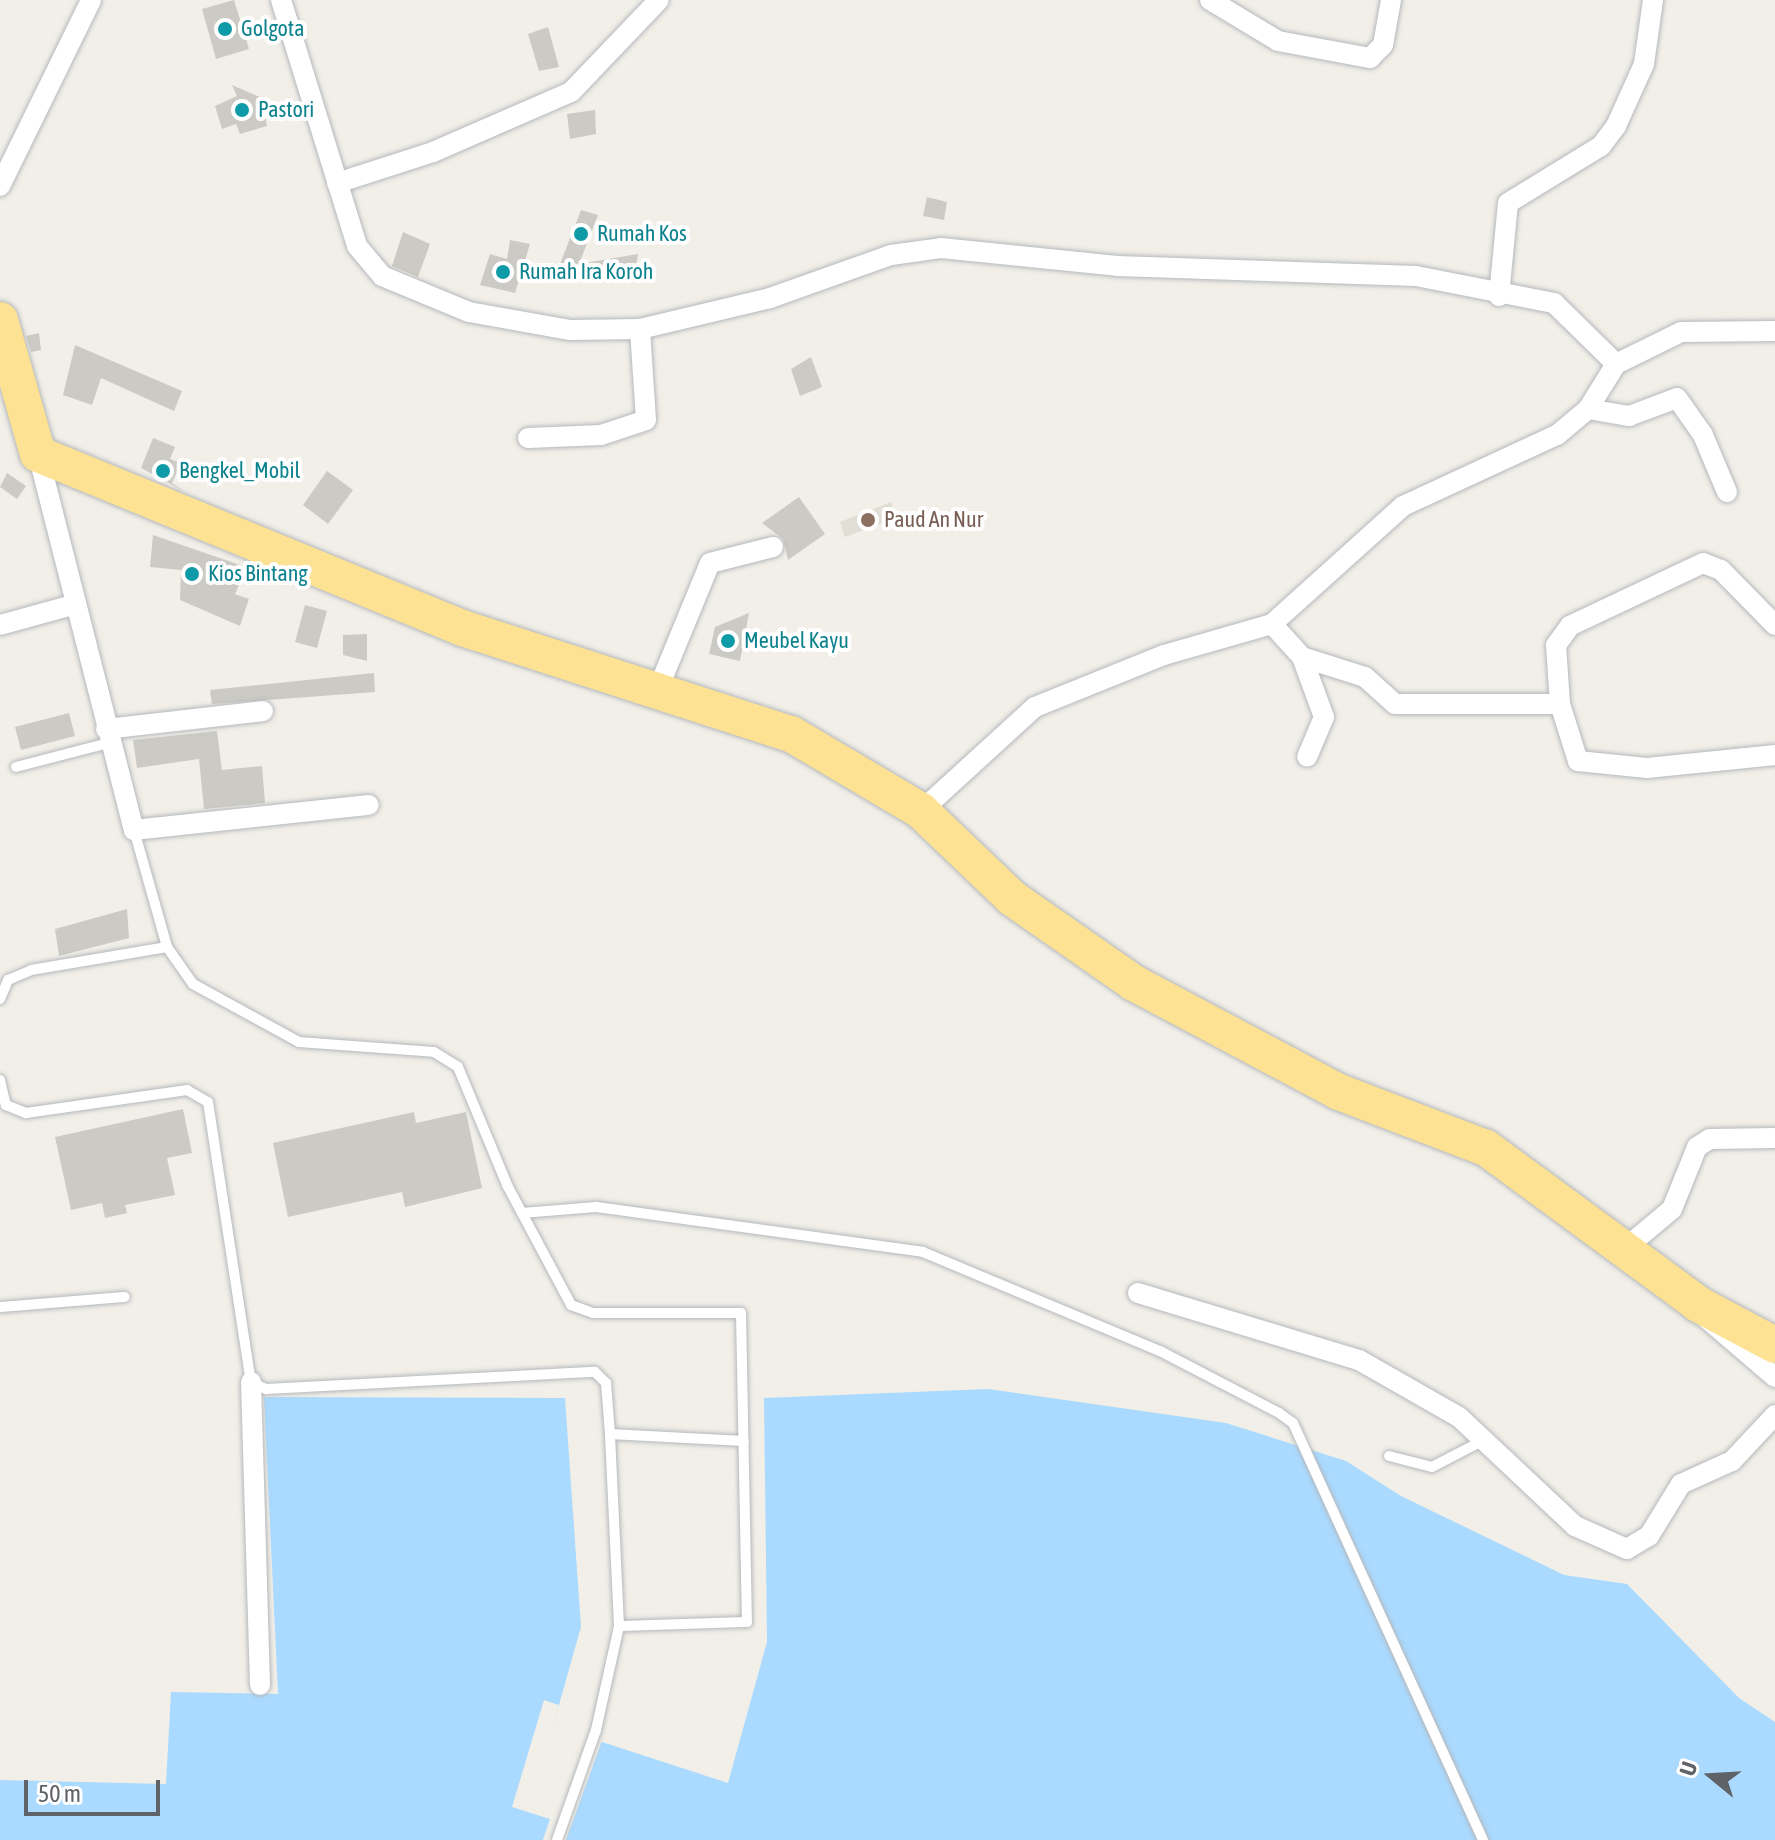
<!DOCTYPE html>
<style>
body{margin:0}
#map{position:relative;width:1775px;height:1840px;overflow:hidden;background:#f1efe8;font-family:"Asap Condensed",sans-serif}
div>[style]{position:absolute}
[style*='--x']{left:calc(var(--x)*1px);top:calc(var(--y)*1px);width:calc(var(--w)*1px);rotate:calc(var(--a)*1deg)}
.education>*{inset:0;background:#e1ded6}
.water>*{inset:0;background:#aadaff}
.pier>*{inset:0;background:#f1efe8}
.building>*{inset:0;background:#cccac5}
.roads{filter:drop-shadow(0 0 2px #b5b8bc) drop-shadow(0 0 2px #b5b8bc)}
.lane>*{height:10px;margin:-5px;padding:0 5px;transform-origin:5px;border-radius:5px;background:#fff}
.street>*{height:20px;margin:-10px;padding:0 10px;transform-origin:10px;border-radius:10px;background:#fff}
.highway>*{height:36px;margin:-18px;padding:0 18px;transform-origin:18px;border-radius:18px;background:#fde293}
.dots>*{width:22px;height:22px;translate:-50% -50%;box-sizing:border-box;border:4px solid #fff;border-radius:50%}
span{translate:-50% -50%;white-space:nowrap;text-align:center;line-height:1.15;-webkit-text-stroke:8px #fff;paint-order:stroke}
.culture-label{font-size:22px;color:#0d838f}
.left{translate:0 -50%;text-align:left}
.education-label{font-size:22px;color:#785e54}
.north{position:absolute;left:1671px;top:1736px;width:80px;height:80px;-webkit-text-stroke:6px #fff;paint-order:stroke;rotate:288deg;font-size:22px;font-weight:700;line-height:32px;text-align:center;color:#5f6368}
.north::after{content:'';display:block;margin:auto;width:28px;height:36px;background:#5f6368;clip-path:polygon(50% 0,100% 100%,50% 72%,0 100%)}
.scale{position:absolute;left:24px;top:1780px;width:136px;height:36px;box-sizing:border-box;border:4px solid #5f6368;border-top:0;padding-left:10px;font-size:24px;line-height:28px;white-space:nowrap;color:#5f6368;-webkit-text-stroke:6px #fff;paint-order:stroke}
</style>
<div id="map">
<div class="education">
<i style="clip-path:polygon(891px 502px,897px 518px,845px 537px,840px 522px)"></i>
</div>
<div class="water">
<i style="clip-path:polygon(988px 1389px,1226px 1423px,1346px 1461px,1401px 1496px,1564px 1575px,1627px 1584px,1739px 1698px,1775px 1722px,1775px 1840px,0 1840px,0 1780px,166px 1784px,171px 1692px,278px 1694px,264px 1397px,565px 1398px,581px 1627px,553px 1726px,728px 1783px,767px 1642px,764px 1398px)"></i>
</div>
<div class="pier">
<i style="clip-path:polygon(544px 1700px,559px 1705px,553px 1726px,602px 1741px,566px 1840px,543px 1840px,550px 1819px,512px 1807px)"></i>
</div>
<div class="building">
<i style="clip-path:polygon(234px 0,249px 49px,216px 59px,202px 9px)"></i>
<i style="clip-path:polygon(548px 27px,559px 67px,539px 71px,528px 34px)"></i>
<i style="clip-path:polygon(232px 85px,262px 98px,267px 126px,240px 134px,236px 124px,222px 129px,215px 106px,237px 96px)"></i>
<i style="clip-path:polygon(595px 110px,596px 134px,570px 139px,567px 114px)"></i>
<i style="clip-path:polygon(927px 197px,947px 202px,944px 220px,923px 216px)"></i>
<i style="clip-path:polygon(581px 210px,598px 215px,579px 264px,638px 254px,635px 273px,573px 282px,555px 277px)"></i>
<i style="clip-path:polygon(403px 232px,430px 244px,418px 277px,392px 266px)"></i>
<i style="clip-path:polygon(510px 240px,530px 244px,515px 293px,480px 285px,490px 254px,507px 259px)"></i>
<i style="clip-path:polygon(39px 333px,41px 350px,31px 352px,26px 336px)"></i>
<i style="clip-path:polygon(75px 345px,182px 391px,174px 411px,101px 378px,92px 405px,63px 395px)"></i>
<i style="clip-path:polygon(811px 357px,822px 387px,800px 396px,791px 369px)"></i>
<i style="clip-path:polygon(153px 438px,175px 447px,170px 459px,181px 463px,172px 483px,184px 491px,141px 468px)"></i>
<i style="clip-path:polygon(327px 471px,353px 490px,328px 524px,303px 505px)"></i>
<i style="clip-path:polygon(7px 473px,26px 486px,17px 499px,0 487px)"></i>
<i style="clip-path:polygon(799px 497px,825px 534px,788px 560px,783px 539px,762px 523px)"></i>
<i style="clip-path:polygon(153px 535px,246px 567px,235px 594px,249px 599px,240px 626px,180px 600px,181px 570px,150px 567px)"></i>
<i style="clip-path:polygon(305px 605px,327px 611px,317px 648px,295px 642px)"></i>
<i style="clip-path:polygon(749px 613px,740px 661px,709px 654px,715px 627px)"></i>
<i style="clip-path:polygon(367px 634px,367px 661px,343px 655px,343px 635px)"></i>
<i style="clip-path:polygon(374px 673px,375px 692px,212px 704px,210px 690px)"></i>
<i style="clip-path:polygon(69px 713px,75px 736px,21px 750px,15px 727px)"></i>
<i style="clip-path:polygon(217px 731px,222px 770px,262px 766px,265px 803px,204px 809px,199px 759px,137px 768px,133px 740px)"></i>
<i style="clip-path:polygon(127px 909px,129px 938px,59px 956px,55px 929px)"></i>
<i style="clip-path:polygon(183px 1109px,192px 1153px,167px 1158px,175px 1195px,125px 1205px,127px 1213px,105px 1218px,102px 1203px,71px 1210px,55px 1137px)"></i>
<i style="clip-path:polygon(414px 1112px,416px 1123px,466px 1112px,482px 1188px,405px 1207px,402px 1192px,288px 1217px,273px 1143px)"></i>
</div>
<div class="roads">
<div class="lane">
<i style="--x:16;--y:767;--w:96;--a:-14.5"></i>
<i style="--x:134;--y:830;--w:122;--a:74.2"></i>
<i style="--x:167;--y:947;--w:45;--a:54.9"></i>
<i style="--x:193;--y:984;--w:121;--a:28.7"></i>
<i style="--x:299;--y:1042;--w:135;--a:4.2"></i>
<i style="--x:434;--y:1052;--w:28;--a:32"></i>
<i style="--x:458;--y:1067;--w:128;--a:67.4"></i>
<i style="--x:507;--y:1185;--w:136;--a:61.9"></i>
<i style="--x:571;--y:1305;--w:23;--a:20"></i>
<i style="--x:593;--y:1313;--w:148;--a:0"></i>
<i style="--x:741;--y:1313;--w:309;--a:88.9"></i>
<i style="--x:747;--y:1622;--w:128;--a:178.2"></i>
<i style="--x:0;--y:999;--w:21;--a:-67"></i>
<i style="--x:8;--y:980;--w:25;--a:-23"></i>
<i style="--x:31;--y:970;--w:138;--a:-9.6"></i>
<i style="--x:0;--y:1080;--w:26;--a:77"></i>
<i style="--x:6;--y:1105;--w:22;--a:22"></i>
<i style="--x:26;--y:1113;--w:163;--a:-8.1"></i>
<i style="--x:187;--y:1090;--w:24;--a:30"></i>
<i style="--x:208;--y:1102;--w:283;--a:81.3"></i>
<i style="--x:251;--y:1382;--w:17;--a:25"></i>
<i style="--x:266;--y:1389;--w:329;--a:-3"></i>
<i style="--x:595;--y:1372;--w:16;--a:45"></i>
<i style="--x:606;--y:1383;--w:51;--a:85.5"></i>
<i style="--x:522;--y:1213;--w:74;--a:-4.6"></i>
<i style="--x:596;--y:1207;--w:330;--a:7.8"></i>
<i style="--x:923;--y:1252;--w:257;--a:22.7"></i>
<i style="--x:1160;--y:1351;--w:134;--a:27.5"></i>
<i style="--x:1279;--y:1413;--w:17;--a:36"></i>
<i style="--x:1293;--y:1423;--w:458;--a:65.5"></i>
<i style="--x:0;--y:1307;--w:125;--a:-4.6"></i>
<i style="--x:1389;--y:1456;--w:44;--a:14.3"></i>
<i style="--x:1432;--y:1467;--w:61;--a:-27.4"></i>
<i style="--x:557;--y:1840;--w:117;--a:-70.5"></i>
<i style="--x:596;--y:1730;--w:107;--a:-77.5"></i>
<i style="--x:619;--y:1626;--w:192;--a:-92.7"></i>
<i style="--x:610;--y:1434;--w:134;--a:3"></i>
</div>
<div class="street">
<i style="--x:281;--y:0;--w:257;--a:72.8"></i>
<i style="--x:357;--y:246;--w:39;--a:50"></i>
<i style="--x:382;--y:276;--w:94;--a:22.5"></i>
<i style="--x:469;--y:312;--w:103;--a:10.1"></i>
<i style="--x:570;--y:330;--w:70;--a:-0.8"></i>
<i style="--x:640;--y:329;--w:134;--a:-13.4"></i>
<i style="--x:770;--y:298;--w:128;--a:-19.6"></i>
<i style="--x:891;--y:255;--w:50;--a:-8"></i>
<i style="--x:941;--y:248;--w:177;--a:5.8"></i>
<i style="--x:1117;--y:266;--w:299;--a:1.9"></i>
<i style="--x:1416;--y:276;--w:141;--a:11.1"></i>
<i style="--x:1554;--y:303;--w:87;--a:44.5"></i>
<i style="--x:1210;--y:0;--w:79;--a:31.1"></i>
<i style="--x:1278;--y:41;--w:94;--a:10.5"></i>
<i style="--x:1370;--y:58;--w:18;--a:-45"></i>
<i style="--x:1383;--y:45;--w:46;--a:-79.9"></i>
<i style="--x:337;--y:183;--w:101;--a:-17.9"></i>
<i style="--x:433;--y:152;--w:150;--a:-23.5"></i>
<i style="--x:571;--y:92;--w:127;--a:-46.3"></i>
<i style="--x:0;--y:186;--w:207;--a:-63.9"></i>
<i style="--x:1499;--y:296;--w:93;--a:-84.5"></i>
<i style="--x:1508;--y:203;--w:109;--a:-31.5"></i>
<i style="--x:1601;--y:146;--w:25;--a:-53"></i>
<i style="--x:1616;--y:126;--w:68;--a:-65.7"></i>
<i style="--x:1644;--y:64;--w:65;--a:-82"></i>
<i style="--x:1588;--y:409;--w:42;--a:9.7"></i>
<i style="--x:1629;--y:416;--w:51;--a:-20.6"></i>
<i style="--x:1677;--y:398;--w:45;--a:54.9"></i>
<i style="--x:1703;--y:435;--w:62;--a:67.2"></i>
<i style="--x:528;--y:438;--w:73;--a:-2.4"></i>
<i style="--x:601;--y:435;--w:47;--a:-18.4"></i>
<i style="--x:646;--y:420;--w:91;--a:-93.8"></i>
<i style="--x:38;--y:454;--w:388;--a:75.7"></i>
<i style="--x:134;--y:830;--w:236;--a:-6.1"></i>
<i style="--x:1272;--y:624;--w:45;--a:47.7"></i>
<i style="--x:1302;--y:657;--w:66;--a:17.6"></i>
<i style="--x:1365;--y:677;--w:40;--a:42"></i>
<i style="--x:1395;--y:704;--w:165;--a:0"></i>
<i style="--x:0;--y:625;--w:79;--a:-15.4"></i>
<i style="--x:1775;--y:625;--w:77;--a:-134.5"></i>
<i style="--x:1721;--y:570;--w:19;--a:-159"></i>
<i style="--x:1703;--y:563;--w:147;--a:154.7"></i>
<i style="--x:1570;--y:626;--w:24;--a:126"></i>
<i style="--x:1556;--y:645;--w:59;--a:86.1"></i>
<i style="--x:1560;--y:704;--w:60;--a:72.5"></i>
<i style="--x:1578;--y:761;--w:69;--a:5.8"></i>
<i style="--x:1647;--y:768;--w:129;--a:-5.8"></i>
<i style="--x:1302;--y:657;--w:64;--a:69.9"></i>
<i style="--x:1324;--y:717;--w:43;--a:113"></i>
<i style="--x:658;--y:689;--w:136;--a:-67.6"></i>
<i style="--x:710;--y:563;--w:65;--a:-14.3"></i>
<i style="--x:106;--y:729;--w:158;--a:-6.5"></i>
<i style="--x:921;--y:811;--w:154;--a:-42.4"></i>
<i style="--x:1035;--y:707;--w:139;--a:-22"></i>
<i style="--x:1164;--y:655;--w:112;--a:-16"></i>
<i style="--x:1272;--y:624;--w:176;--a:-42"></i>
<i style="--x:1403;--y:506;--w:170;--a:-24.8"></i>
<i style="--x:1557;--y:435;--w:40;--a:-40"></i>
<i style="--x:1588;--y:409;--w:53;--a:-58.1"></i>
<i style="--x:1616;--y:364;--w:72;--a:-26.2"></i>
<i style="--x:1681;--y:332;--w:94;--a:-0.6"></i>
<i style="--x:1622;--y:1251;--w:65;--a:-40"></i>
<i style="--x:1672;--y:1209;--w:67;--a:-68"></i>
<i style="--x:1697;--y:1147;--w:15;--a:-32"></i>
<i style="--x:1710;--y:1139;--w:65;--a:-0.9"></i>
<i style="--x:1138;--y:1293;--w:231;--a:16.9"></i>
<i style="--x:1359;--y:1360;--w:115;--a:29.7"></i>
<i style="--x:1459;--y:1417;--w:159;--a:43.2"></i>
<i style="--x:1575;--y:1526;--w:57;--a:23.9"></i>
<i style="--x:1627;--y:1549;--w:26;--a:-31"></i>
<i style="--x:1649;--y:1536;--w:61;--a:-58.4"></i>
<i style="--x:1681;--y:1484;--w:56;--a:-24.3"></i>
<i style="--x:1732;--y:1461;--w:63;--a:-46.9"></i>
<i style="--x:1706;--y:1318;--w:91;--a:40.5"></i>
<i style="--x:251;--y:1382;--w:303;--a:88.3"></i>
</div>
<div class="highway">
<i style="--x:0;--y:320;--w:139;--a:74.2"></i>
<i style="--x:38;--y:454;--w:458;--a:22.3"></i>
<i style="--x:462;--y:628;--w:346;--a:17.9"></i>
<i style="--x:791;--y:734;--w:151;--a:30.6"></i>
<i style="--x:921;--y:811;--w:126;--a:43.7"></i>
<i style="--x:1012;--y:898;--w:149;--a:34.9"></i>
<i style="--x:1134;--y:983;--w:232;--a:28"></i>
<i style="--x:1339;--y:1092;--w:157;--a:20.9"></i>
<i style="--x:1486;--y:1148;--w:263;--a:36.3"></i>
<i style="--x:1698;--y:1304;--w:87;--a:28"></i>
</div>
</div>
<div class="dots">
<i style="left:225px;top:29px;background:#0f9aa8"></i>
<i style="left:242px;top:110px;background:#0f9aa8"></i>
<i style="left:581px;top:234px;background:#0f9aa8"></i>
<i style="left:503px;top:272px;background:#0f9aa8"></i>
<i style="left:163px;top:471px;background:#0f9aa8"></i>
<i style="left:868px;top:520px;background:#8d6e63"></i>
<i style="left:192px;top:574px;background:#0f9aa8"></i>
<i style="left:728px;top:641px;background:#0f9aa8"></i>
</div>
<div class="culture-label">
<span class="left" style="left:241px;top:29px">Golgota</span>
<span class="left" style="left:258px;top:110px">Pastori</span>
<span class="left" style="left:597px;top:234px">Rumah Kos</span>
<span class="left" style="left:519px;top:272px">Rumah Ira Koroh</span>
<span class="left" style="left:179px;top:471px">Bengkel_Mobil</span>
<span class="left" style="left:208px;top:574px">Kios Bintang</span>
<span class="left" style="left:744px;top:641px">Meubel Kayu</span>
</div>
<div class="education-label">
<span class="left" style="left:884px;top:520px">Paud An Nur</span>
</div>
<div class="north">U</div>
<div class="scale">50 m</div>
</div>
